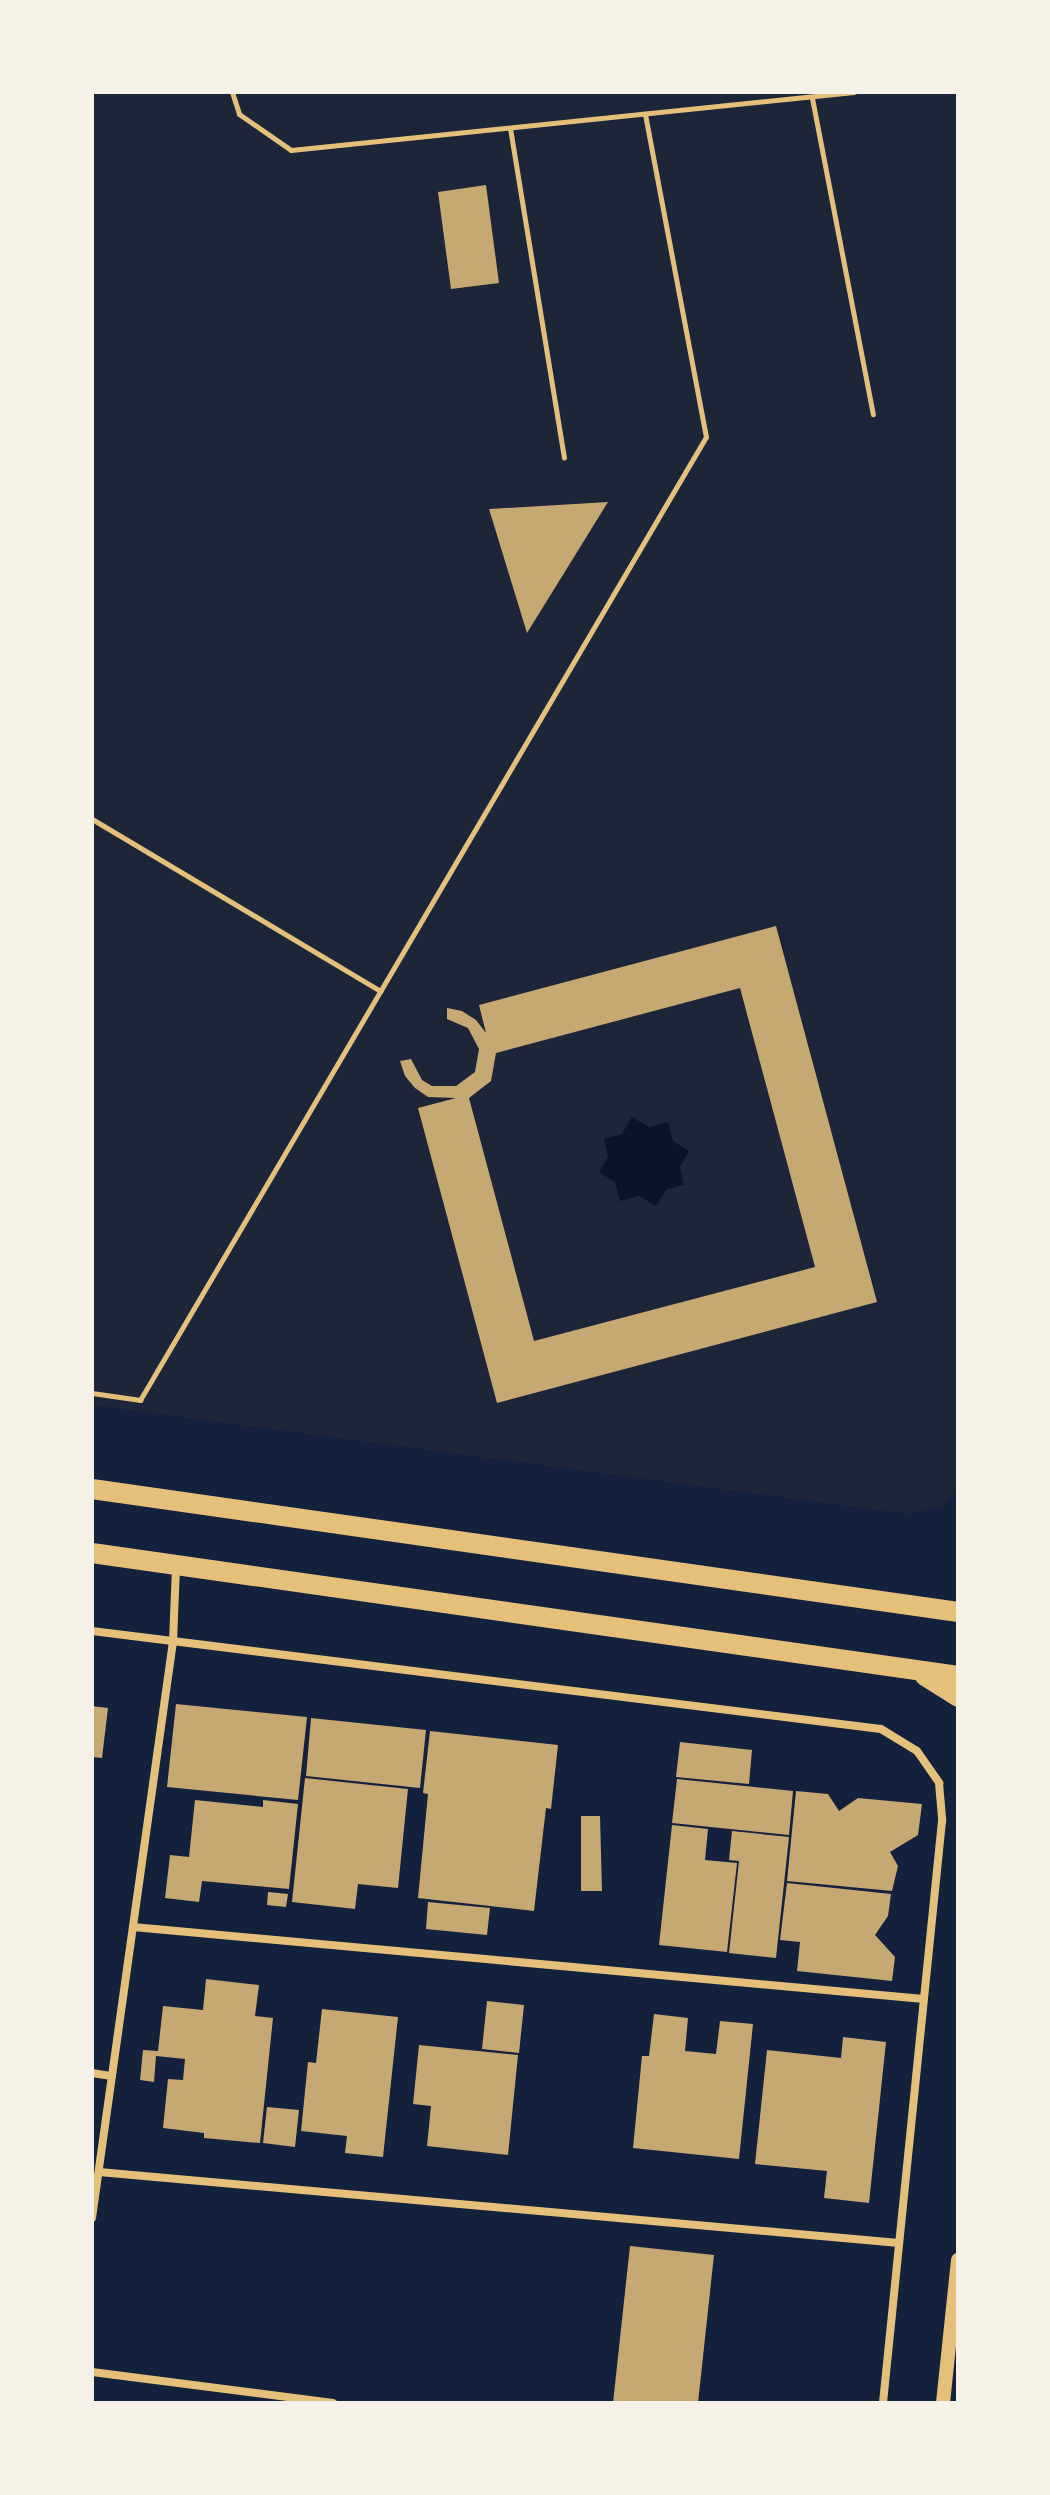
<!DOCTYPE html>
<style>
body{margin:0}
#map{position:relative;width:1050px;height:2495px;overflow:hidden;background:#14213d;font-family:Barlow,sans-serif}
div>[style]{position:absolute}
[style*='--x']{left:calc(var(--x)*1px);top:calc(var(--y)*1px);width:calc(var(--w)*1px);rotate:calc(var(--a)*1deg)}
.green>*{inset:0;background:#1d2539}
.water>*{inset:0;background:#0b132b}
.building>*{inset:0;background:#c6a872}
.path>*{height:5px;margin:-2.5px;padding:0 2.5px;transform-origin:2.5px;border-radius:2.5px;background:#e5c07b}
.minor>*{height:8px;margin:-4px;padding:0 4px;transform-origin:4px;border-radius:4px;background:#e5c07b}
.tertiary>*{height:14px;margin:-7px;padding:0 7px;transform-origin:7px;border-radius:7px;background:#e5c07b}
.primary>*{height:20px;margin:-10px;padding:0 10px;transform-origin:10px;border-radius:10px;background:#e5c07b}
span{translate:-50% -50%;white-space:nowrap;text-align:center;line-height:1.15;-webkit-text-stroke:7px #f6f1e7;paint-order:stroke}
.frame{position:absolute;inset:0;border:94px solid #f6f1e7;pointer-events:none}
</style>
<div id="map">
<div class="green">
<i style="clip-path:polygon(92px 92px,958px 92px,958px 1486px,945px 1504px,908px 1514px,92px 1405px)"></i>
</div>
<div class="water">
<i style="clip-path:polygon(632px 1117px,649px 1127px,668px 1122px,673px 1141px,689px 1151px,680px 1167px,684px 1185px,667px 1189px,656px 1206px,639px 1196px,620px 1201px,615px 1182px,599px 1172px,608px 1157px,604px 1139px,622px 1134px)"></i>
</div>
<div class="building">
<i style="clip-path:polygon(486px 185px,499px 283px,451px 289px,438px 192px)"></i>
<i style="clip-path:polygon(608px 502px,527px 633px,489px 509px)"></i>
<i style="clip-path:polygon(evenodd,776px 926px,877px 1302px,497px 1403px,418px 1108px,456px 1098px,428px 1097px,415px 1088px,405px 1076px,400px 1061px,411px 1059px,422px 1080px,432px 1086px,456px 1086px,475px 1072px,479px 1049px,468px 1028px,447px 1019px,447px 1008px,462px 1011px,476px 1020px,486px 1033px,479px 1005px,776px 926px,740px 988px,815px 1267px,534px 1341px,469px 1098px,491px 1081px,496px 1053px,740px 988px)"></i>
<i style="clip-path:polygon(176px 1704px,307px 1717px,298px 1800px,167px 1787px)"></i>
<i style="clip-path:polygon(92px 1706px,108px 1708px,102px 1758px,92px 1757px)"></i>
<i style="clip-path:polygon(311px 1718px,426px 1730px,420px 1788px,306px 1776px)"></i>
<i style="clip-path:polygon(430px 1731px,558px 1745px,551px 1809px,546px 1808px,534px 1911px,418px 1898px,428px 1794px,423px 1793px)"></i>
<i style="clip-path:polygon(680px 1742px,752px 1750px,749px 1784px,676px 1777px)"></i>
<i style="clip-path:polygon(305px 1778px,408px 1789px,398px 1888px,358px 1884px,355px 1909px,292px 1902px)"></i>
<i style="clip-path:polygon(677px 1779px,793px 1791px,789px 1835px,672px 1823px)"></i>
<i style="clip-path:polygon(796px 1791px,828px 1794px,839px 1811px,858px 1798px,922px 1804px,918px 1835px,890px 1852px,898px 1866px,892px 1891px,787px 1881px)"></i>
<i style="clip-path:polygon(195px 1800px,263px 1807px,263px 1800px,298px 1804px,289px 1889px,202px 1881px,199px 1902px,165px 1898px,170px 1855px,189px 1857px)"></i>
<i style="clip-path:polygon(581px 1816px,600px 1816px,602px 1891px,581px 1891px)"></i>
<i style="clip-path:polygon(672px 1825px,708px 1829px,705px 1860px,737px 1863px,727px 1952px,659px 1945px)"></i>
<i style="clip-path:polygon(732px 1831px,789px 1837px,776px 1958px,729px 1953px,739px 1861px,729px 1860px)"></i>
<i style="clip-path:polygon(787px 1883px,891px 1894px,888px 1916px,875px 1935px,895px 1957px,892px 1981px,797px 1971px,800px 1942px,780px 1940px)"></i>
<i style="clip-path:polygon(268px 1892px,288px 1894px,286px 1907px,267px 1905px)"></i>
<i style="clip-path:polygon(428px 1902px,490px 1908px,487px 1935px,426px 1929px)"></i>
<i style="clip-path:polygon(206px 1979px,259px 1985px,255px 2016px,273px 2018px,260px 2143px,204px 2138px,204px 2133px,163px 2128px,168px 2079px,183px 2080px,185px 2059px,156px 2056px,154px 2082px,140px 2080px,143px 2050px,158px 2051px,163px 2006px,203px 2010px)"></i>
<i style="clip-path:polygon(487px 2001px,524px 2005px,519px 2053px,482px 2049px)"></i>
<i style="clip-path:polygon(322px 2009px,398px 2017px,383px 2157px,345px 2153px,347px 2136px,301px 2131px,308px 2062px,316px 2063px)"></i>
<i style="clip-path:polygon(654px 2014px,688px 2018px,685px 2051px,716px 2054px,720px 2021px,753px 2024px,739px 2159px,633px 2148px,642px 2056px,649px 2056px)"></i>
<i style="clip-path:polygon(843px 2037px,886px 2042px,869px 2203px,824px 2198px,827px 2171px,755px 2164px,767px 2050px,841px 2058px)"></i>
<i style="clip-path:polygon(419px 2045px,518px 2055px,508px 2155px,427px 2146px,431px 2106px,413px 2104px)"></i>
<i style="clip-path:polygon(267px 2107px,299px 2110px,295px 2147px,263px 2143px)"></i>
<i style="clip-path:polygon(630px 2246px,714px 2255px,698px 2403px,613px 2403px)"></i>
</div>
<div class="path">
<i style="--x:232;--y:92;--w:23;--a:72"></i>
<i style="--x:239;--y:114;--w:63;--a:34.7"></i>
<i style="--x:291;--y:150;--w:566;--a:-5.88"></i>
<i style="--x:812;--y:98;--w:322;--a:79.1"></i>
<i style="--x:510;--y:128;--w:334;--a:80.7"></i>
<i style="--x:92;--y:819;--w:336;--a:30.8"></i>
<i style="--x:92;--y:1393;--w:49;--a:8.3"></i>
<i style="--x:140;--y:1400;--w:1117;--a:-59.56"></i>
<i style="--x:706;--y:437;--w:329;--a:-100.7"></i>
</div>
<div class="minor">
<i style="--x:92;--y:1631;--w:795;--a:7.08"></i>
<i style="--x:881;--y:1729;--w:42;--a:31.4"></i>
<i style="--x:917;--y:1751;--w:39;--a:55"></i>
<i style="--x:939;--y:1783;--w:38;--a:85"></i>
<i style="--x:942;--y:1821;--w:585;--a:95.79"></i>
<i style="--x:133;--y:1927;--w:794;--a:5.2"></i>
<i style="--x:92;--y:2073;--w:20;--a:9"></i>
<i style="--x:99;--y:2172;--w:803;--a:5.07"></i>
<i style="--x:92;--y:2218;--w:582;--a:-82"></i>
<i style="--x:173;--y:1642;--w:76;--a:-87.7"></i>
<i style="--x:92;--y:2372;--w:243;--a:7.3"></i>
</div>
<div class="tertiary">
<i style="--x:943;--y:2403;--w:144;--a:-84"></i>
</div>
<div class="primary">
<i style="--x:92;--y:1489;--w:875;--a:8.08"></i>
<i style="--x:92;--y:1553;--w:875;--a:8.08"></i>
<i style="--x:925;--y:1676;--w:39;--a:32"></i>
</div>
<div class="frame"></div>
</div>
